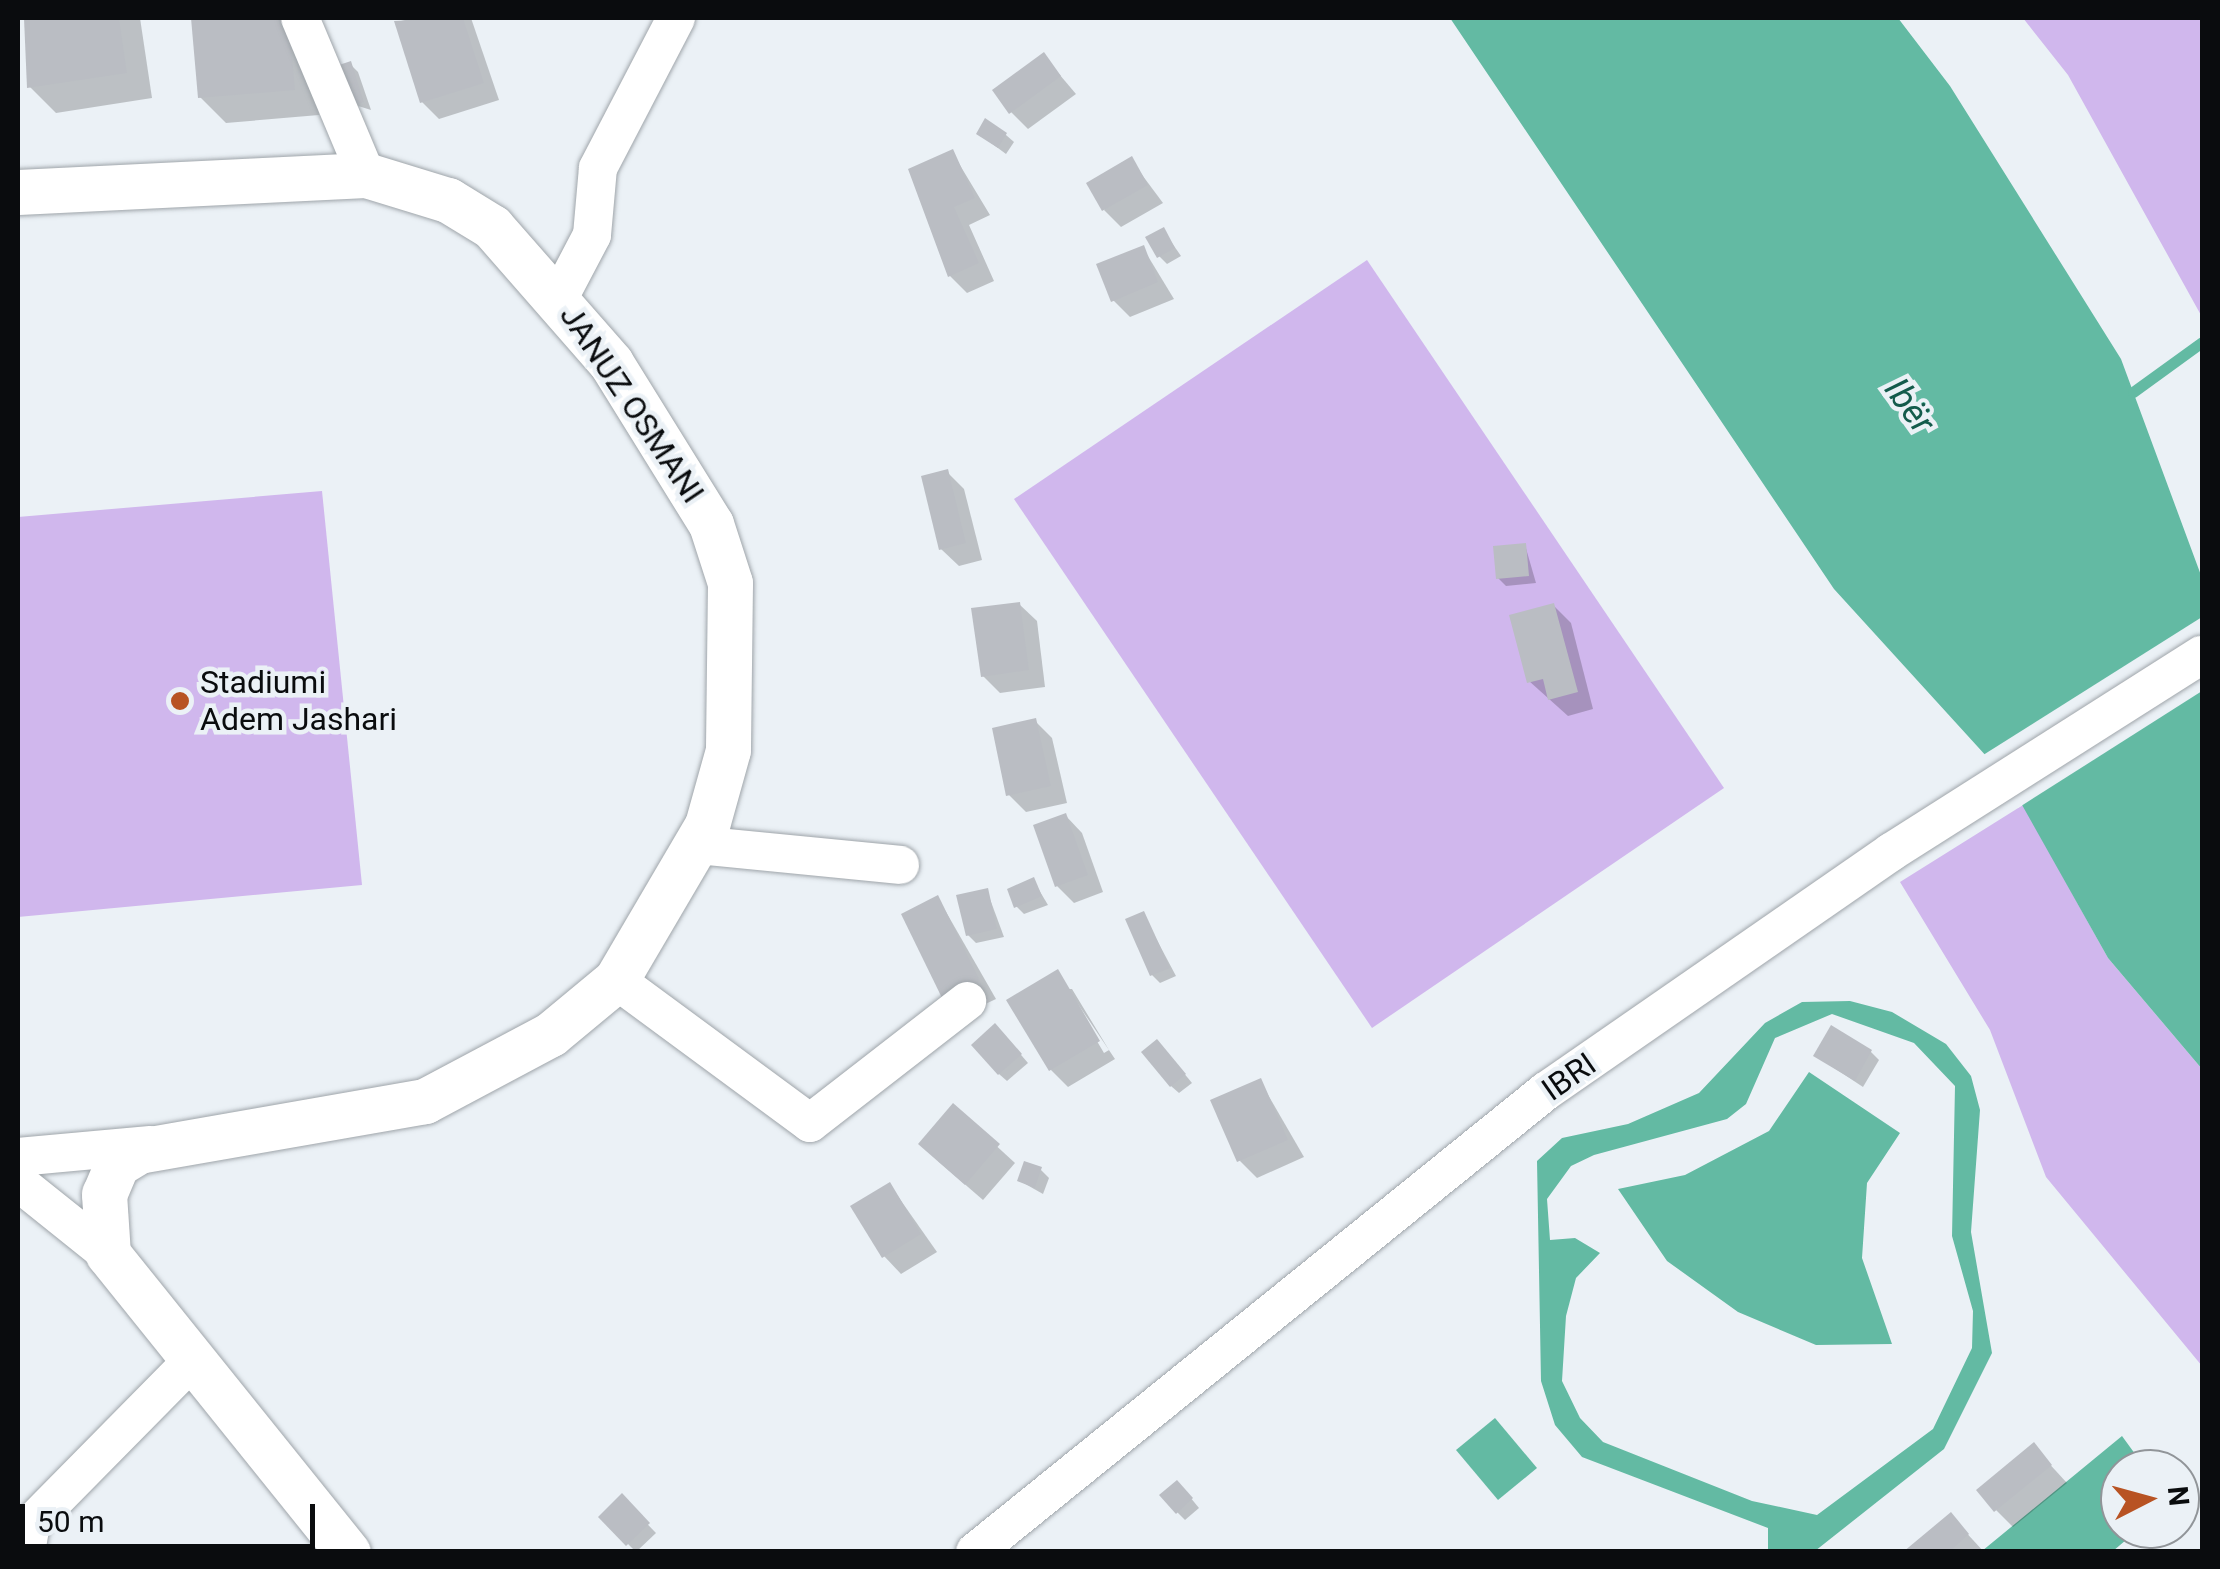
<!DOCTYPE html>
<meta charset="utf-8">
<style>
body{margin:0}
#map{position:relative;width:2220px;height:1569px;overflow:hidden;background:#ebf1f6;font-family:Roboto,sans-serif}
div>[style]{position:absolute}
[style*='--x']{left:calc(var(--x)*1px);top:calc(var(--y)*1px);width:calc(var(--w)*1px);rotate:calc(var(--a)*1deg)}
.green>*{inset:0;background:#d0b7ed}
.water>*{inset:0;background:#63baa3}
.pier>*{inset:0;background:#ebf1f6}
.shadow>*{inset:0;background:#0003}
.stream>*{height:11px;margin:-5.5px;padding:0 5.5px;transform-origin:5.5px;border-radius:5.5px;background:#63baa3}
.building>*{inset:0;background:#babdc3}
.roads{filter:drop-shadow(0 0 2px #9fa5aa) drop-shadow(0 0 2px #9fa5aa)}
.minor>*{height:38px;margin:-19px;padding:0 19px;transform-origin:19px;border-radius:19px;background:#fff}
.tertiary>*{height:45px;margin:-22.5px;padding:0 22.5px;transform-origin:22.5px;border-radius:22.5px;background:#fff}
.dots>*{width:28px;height:28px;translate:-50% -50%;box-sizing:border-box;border:5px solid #ebf1f6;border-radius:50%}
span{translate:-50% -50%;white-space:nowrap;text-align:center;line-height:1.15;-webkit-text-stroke:9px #ebf1f6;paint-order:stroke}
.street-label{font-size:32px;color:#0a0c0e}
.poi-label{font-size:32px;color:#0a0c0e}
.left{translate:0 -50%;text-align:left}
.water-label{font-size:35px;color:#145b4c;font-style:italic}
.frame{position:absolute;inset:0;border:20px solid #0a0c0e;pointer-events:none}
.north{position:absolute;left:2100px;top:1449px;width:100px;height:100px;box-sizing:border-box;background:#ebf1f6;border:2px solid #919599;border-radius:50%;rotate:84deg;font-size:28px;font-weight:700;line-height:40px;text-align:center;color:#0a0c0e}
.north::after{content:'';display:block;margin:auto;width:35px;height:45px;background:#b85323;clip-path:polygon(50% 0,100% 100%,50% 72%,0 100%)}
.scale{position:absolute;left:20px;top:1504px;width:295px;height:45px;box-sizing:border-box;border:5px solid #0a0c0e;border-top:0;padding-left:12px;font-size:30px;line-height:35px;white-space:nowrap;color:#0a0c0e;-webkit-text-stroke:8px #ebf1f6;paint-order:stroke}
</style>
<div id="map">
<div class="green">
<i style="clip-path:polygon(2023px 18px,2202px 18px,2202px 317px,2068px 75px)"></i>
<i style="clip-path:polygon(1367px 260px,1724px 788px,1372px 1028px,1014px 499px)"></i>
<i style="clip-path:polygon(322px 491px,362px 885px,18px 917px,18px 517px)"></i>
<i style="clip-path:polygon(2023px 805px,2108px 958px,2202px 1069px,2202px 1366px,2046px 1177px,1990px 1030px,1900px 882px)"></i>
</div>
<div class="water">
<i style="clip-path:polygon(1450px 18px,1898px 18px,1950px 86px,2121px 359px,2202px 578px,2202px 1069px,2108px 958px,2008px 780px,1834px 589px)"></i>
<i style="clip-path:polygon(evenodd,1850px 1001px,1892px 1012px,1946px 1044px,1971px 1076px,1980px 1110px,1971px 1232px,1992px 1353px,1944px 1449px,1815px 1551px,1768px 1551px,1768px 1528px,1582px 1457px,1555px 1425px,1541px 1381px,1537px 1161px,1562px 1138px,1628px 1124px,1699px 1093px,1765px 1023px,1802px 1002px,1850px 1001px,1832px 1014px,1914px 1043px,1955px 1086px,1952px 1236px,1973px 1311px,1972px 1348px,1933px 1429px,1817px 1515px,1752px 1501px,1603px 1442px,1580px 1418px,1562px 1381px,1566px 1316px,1576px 1278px,1600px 1253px,1575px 1238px,1550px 1240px,1547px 1199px,1571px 1166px,1594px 1155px,1727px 1119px,1746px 1104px,1775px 1038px,1832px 1014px)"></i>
<i style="clip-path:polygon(1809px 1072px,1900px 1133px,1867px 1183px,1862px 1258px,1892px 1344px,1816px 1345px,1738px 1312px,1667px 1261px,1618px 1189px,1685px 1175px,1769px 1131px)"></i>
<i style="clip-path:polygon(1495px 1418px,1537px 1468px,1498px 1500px,1456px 1450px)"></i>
<i style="clip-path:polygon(2122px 1436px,2146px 1469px,2120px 1469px,2120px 1529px,2139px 1529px,2113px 1551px,1982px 1551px)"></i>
</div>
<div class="pier">
<i style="clip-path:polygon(2202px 617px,2202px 691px,2018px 808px,1980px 757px)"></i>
</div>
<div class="shadow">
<i style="clip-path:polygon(25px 18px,140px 18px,152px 98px,56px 113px,30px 87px)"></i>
<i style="clip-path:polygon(194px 18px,302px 18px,313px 28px,319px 115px,226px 123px,200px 97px)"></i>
<i style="clip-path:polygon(413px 18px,471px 18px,499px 100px,439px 119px,422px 102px,397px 22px)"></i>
<i style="clip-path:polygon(1043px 55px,1076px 94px,1028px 129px,1011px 112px)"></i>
<i style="clip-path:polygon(350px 64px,358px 72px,371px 110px,355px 105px)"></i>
<i style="clip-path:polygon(979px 134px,1006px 135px,1014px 142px,1006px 154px)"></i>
<i style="clip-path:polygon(952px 152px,990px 215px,969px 225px,994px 281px,967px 293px,950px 276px)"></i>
<i style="clip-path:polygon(1131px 160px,1163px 203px,1121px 227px,1104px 210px)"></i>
<i style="clip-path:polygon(1163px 230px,1181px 256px,1167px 264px,1159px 256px)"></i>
<i style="clip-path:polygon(1143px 248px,1174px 299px,1130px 317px,1113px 300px)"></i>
<i style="clip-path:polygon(947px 472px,964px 489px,982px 560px,959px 566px,941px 549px)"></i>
<i style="clip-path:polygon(1525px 545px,1536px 583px,1506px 586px,1498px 578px)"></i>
<i style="clip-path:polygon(1019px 604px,1037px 621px,1045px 687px,1000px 693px,983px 676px)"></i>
<i style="clip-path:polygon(1554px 606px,1571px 623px,1593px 709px,1568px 716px,1529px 681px)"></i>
<i style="clip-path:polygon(1035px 721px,1052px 738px,1067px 803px,1026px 812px,1009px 795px)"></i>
<i style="clip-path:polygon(1065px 815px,1082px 833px,1103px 892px,1074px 903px,1057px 886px)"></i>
<i style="clip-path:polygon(1033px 880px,1048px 905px,1024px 914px,1016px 906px)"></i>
<i style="clip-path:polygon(987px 891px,1004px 937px,976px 943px,968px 935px)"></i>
<i style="clip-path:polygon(938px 898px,996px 999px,962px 1015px)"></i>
<i style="clip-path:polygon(1143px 914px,1176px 976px,1160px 983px,1152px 975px)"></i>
<i style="clip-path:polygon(evenodd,1057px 973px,1115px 1059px,1068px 1087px,1051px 1070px,1057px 973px,1066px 989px,1072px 989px,1109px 1050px,1104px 1053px,1066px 989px)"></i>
<i style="clip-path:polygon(1003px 1034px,1028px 1063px,1007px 1081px,999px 1074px)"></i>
<i style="clip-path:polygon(1165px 1050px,1192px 1083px,1179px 1093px,1171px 1086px)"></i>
<i style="clip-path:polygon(1871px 1052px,1879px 1060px,1863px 1087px,1816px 1056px)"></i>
<i style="clip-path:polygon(1260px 1081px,1304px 1157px,1257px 1178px,1240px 1161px)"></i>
<i style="clip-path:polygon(953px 1106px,1015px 1163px,983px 1200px,938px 1161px)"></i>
<i style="clip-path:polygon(1041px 1170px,1049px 1178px,1043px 1194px,1020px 1181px)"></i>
<i style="clip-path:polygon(890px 1185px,937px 1252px,901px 1274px,884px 1256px)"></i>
<i style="clip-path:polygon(2033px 1446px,2067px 1483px,2013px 1527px,1996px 1510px)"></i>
<i style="clip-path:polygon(1185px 1491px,1199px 1508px,1185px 1520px,1177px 1512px)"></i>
<i style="clip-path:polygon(621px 1497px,656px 1533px,636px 1552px,601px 1517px)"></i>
<i style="clip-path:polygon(1951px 1516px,1984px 1552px,1907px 1552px)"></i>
</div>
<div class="stream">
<i style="--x:2133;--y:392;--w:85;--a:-35.9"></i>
</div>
<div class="building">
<i style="clip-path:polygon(24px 18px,119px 18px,127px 73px,27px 88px)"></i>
<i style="clip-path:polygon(191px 18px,289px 18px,295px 90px,198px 98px)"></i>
<i style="clip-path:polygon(463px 18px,484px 83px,420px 103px,394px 21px)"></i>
<i style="clip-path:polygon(1044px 52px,1061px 76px,1009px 114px,992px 90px)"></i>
<i style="clip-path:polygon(351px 61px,364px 102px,352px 106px,339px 65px)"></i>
<i style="clip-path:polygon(985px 118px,1007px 133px,998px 148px,976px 134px)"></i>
<i style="clip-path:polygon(953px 149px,975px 198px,954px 207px,979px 263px,948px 277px,908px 169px)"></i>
<i style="clip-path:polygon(1132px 156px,1148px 185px,1102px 211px,1086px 183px)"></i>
<i style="clip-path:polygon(1164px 227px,1175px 248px,1157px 258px,1145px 237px)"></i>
<i style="clip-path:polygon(1144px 245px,1158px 282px,1111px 302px,1096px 264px)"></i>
<i style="clip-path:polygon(948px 469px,966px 543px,939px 550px,921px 476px)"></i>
<i style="clip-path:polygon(1526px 543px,1529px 576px,1496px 579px,1493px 546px)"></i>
<i style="clip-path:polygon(1020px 602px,1029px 670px,981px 677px,971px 608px)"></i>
<i style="clip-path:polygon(1554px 603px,1578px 692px,1548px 700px,1543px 679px,1527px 683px,1509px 615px)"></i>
<i style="clip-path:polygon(1036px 718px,1051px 786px,1006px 796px,992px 728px)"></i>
<i style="clip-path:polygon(1066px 813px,1088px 875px,1055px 887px,1033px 825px)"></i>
<i style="clip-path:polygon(1034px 877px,1042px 896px,1014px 908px,1007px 889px)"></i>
<i style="clip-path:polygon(988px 888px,997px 929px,966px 936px,956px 895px)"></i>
<i style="clip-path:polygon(938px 895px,980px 981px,943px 1000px,901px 914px)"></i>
<i style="clip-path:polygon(1144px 911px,1170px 968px,1150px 976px,1125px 919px)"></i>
<i style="clip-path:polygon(1058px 969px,1100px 1041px,1049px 1071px,1006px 1000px)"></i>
<i style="clip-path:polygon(995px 1023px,1022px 1054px,998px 1075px,971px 1045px)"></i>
<i style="clip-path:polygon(1831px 1025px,1872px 1050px,1855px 1081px,1813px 1056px)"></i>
<i style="clip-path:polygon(1157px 1039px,1186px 1074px,1170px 1087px,1141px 1052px)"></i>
<i style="clip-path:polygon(1261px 1078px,1288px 1140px,1237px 1162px,1210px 1100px)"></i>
<i style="clip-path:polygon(953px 1103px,1000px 1144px,965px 1185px,918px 1144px)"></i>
<i style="clip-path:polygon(1024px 1161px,1042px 1167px,1035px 1188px,1017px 1181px)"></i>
<i style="clip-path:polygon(890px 1182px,921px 1234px,882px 1258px,850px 1206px)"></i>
<i style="clip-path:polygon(2034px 1442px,2052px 1465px,1994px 1512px,1976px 1490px)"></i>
<i style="clip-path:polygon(1177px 1480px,1193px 1498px,1176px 1514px,1159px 1495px)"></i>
<i style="clip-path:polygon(622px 1493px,650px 1523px,626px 1546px,598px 1517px)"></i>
<i style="clip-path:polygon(1951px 1512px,1969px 1534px,1949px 1552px,1903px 1552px)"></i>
</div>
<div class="roads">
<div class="minor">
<i style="--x:300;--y:18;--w:170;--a:67.2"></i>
<i style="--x:560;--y:296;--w:69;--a:-62.3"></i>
<i style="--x:592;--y:235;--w:67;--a:-84.9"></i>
<i style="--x:598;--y:168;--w:169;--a:-62.5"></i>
<i style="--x:697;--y:845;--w:204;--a:5.6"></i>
<i style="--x:616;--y:980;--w:241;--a:36.4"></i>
<i style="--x:810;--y:1123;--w:199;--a:-37.8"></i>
<i style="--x:18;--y:1157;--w:133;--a:-5.2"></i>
<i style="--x:18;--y:1182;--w:115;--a:38.7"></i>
<i style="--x:26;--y:1552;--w:28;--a:-80"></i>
<i style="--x:31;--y:1524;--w:231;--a:-45.4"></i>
<i style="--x:975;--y:1552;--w:734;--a:-38.92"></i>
<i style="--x:1546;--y:1091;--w:420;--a:-34.7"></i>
<i style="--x:1891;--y:852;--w:368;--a:-32.4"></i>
</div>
<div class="tertiary">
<i style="--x:18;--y:192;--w:348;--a:-2.8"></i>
<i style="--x:366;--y:175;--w:86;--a:17"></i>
<i style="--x:448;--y:200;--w:52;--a:31.5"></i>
<i style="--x:492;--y:227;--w:181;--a:48.8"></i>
<i style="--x:611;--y:363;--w:190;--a:58.2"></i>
<i style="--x:711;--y:524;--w:62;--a:72.1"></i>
<i style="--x:730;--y:583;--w:167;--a:90.7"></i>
<i style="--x:728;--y:750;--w:78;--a:105.6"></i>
<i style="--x:707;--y:825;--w:180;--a:120.4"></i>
<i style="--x:616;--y:980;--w:85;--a:140.3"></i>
<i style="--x:551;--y:1034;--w:143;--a:152"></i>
<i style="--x:425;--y:1101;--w:290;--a:170.1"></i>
<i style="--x:139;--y:1151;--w:26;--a:149"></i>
<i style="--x:117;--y:1164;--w:33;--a:113"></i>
<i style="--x:104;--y:1194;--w:60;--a:86.2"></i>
<i style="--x:108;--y:1254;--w:383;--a:51.2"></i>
</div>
</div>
<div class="dots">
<i style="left:180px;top:701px;background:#b85323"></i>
</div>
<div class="street-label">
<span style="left:632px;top:404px;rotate:56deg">JANUZ OSMANI</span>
<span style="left:1569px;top:1077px;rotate:-35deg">IBRI</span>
</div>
<div class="poi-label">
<span class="left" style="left:200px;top:701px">Stadiumi<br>Adem Jashari</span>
</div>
<div class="water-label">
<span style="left:1909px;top:406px;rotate:54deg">Ibër</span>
</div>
<div class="frame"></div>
<div class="north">N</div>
<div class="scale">50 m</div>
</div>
